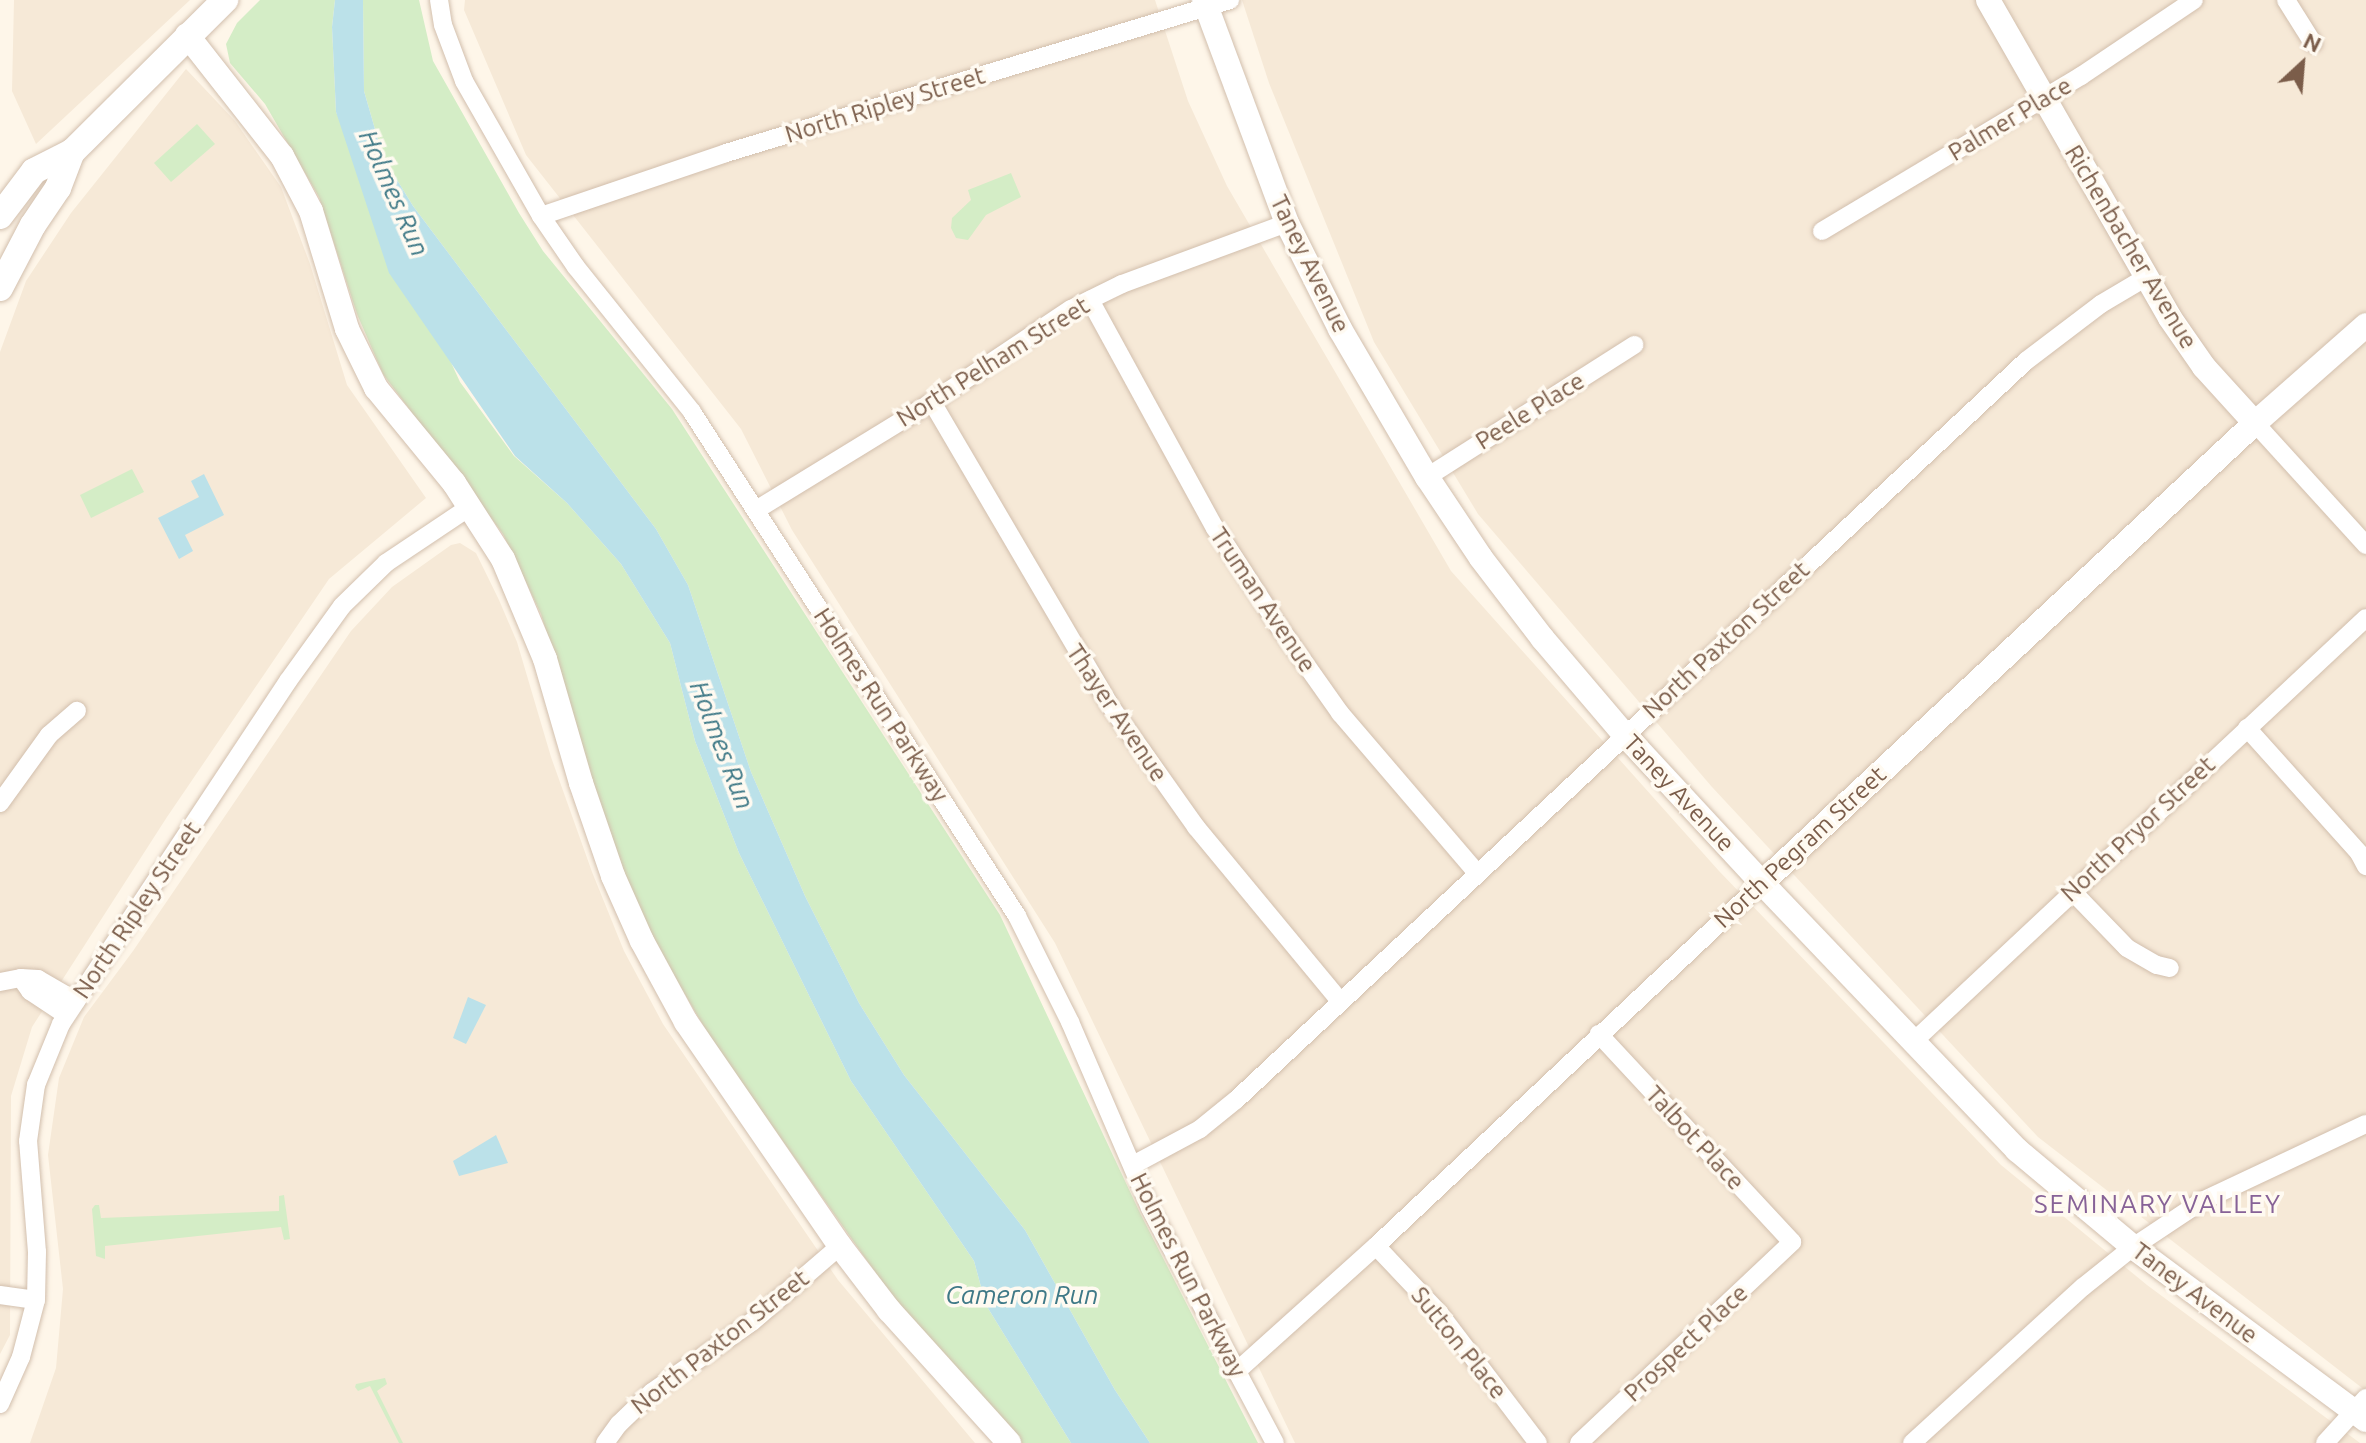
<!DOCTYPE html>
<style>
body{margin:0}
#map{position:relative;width:2366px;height:1443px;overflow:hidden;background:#fef6e9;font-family:Ubuntu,sans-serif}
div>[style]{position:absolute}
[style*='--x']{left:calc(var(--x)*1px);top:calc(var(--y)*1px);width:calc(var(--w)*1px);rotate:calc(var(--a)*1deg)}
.residential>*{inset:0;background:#f6e9d7}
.green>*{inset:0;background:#d4edc6}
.water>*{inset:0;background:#bbe1e9}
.roads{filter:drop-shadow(0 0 2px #d2bfad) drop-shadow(0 0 2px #d2bfad)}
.minor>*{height:18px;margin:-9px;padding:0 9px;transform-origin:9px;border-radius:9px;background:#fff}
.tertiary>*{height:24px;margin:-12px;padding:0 12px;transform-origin:12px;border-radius:12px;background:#fff}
.secondary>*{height:26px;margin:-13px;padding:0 13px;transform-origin:13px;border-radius:13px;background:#fff}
span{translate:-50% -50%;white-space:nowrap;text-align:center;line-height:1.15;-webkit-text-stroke:7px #fffaf1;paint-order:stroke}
.street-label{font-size:24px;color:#7b5d4a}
.water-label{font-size:26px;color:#3f7987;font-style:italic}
.neighbourhood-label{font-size:26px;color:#876297;letter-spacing:2px}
.north{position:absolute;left:2262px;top:24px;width:80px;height:80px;-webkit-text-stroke:6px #fffaf1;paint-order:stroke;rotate:26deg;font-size:22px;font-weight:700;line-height:32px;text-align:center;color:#7b5d4a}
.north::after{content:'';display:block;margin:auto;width:28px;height:36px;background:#7b5d4a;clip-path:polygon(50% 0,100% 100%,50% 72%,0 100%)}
</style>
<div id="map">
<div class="residential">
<i style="clip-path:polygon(14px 0,190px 0,36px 144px,12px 91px)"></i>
<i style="clip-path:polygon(465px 0,1155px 0,1188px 101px,1227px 186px,1451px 571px,1719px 871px,2001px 1165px,2147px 1285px,2360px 1443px,1295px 1443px,1055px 943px,792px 530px,741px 429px,526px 155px,464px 10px)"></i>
<i style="clip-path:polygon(1242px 0,2366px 0,2366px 1391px,2038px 1137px,1712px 787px,1478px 514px,1374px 342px,1269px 83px)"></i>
<i style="clip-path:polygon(186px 69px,235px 121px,281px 187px,310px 264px,347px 385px,426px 498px,329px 579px,167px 817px,32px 1027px,11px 1096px,10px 1335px,0 1354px,0 352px,26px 281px,71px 213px)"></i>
<i style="clip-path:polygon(460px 543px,476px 553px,499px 600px,517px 642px,551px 757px,592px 872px,624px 951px,663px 1024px,838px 1280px,975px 1443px,30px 1443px,56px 1368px,63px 1289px,48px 1155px,59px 1078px,84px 1017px,133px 951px,351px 631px,392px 587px,451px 545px)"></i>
</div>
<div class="green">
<i style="clip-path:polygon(260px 0,335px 0,332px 27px,336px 112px,460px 382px,514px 456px,567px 503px,621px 564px,670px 643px,695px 741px,739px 853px,851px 1081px,974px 1261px,986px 1305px,1071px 1443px,1022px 1443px,899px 1306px,713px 1042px,663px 957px,616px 862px,541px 614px,503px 534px,383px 374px,357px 314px,319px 197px,265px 104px,230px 63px,226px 44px,237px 23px)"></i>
<i style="clip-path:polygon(363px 0,419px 0,433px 61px,519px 213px,543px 251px,672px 409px,1000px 915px,1141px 1215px,1258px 1443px,1150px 1443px,1115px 1390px,1025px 1230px,904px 1075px,859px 1003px,805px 896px,751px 772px,688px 585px,656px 529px,413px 206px,383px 157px,364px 91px)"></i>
<i style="clip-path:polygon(197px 124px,215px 144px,171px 182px,154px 163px)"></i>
<i style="clip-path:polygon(1011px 173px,1021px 197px,986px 215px,968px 240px,956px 238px,951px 228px,952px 218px,971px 200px,968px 190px)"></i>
<i style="clip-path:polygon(132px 469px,144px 492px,91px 518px,80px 495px)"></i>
<i style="clip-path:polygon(284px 1195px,290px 1239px,284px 1240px,281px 1227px,105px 1246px,105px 1259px,96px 1256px,92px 1209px,95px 1205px,99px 1205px,101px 1218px,279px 1211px,279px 1196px)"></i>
<i style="clip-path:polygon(385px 1378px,387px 1384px,377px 1391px,403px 1443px,399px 1443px,370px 1386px,358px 1391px,355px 1387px,356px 1384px)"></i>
</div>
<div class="water">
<i style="clip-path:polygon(335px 0,363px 0,364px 91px,383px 157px,413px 206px,656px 529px,688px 585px,751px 772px,805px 896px,859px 1003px,904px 1075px,1025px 1230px,1115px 1390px,1150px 1443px,1071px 1443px,986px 1305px,974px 1261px,851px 1081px,739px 853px,695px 741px,670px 643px,621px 564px,567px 503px,515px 456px,389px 273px,336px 112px,332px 27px)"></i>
<i style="clip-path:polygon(204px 474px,224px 515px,185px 535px,193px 551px,179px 559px,158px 518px,199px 497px,191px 481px)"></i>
<i style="clip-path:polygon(468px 997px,486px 1005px,466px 1044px,453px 1038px)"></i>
<i style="clip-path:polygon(496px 1135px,508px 1163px,459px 1176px,453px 1161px)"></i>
</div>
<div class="roads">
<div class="minor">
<i style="--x:439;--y:0;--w:25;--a:81"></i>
<i style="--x:443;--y:25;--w:60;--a:69.4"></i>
<i style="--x:464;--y:81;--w:155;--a:60.3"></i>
<i style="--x:541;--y:216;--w:62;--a:55.5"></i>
<i style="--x:576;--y:267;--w:186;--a:51.3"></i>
<i style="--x:692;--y:412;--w:600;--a:57.18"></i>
<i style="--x:1017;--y:916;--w:119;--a:63.4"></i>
<i style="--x:1070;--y:1022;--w:202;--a:66.7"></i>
<i style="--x:1150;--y:1208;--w:266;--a:62"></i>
<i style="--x:2286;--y:0;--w:51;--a:57.9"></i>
<i style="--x:541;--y:216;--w:195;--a:-18.8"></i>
<i style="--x:726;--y:153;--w:527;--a:-16.89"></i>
<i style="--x:1822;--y:231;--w:302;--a:-30.9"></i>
<i style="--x:2081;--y:76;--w:136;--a:-33.9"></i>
<i style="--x:1090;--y:300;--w:260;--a:61.3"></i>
<i style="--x:1215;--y:528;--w:116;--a:57"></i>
<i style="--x:1278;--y:625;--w:108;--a:54.8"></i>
<i style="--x:1340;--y:713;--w:211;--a:49.4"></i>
<i style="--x:932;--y:402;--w:350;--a:59.6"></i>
<i style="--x:1109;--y:704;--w:151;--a:54.7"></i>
<i style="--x:1196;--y:827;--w:224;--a:50.4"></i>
<i style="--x:2255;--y:423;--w:165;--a:47.7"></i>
<i style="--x:1427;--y:477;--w:246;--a:-32.5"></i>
<i style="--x:756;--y:510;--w:206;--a:-31.5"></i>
<i style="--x:932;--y:402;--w:167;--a:-33.8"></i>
<i style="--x:1071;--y:309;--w:57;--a:-26.1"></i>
<i style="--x:1122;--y:284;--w:176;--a:-20.3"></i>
<i style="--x:2247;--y:728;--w:168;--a:48.1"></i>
<i style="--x:2359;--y:853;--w:15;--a:62"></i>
<i style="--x:0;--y:803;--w:84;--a:-54.2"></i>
<i style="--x:49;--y:735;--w:37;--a:-41"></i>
<i style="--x:2072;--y:891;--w:79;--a:46"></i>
<i style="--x:2127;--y:948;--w:34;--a:30"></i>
<i style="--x:2157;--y:965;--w:13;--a:13"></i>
<i style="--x:21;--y:978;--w:16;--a:55"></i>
<i style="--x:30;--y:991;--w:43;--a:33.7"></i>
<i style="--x:0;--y:982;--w:21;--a:-11"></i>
<i style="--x:21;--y:978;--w:17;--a:3"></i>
<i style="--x:38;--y:979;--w:44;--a:30.1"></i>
<i style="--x:1913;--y:1042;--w:620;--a:-43.11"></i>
<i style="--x:1133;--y:1165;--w:76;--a:-28.2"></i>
<i style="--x:1200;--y:1129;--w:46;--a:-38.9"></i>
<i style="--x:1236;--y:1100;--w:1082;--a:-43.09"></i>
<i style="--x:2026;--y:361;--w:94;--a:-37.2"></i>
<i style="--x:2101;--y:304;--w:51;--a:-30.6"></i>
<i style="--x:1376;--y:1246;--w:93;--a:46.7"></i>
<i style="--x:1440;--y:1314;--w:162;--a:52.8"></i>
<i style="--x:0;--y:1295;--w:36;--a:8"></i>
<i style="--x:1236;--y:1372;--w:188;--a:-42"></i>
<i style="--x:1376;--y:1246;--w:530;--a:-43.24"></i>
<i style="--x:0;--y:1404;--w:51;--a:-65.9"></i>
<i style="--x:21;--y:1357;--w:59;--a:-75.3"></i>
<i style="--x:36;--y:1300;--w:48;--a:-88.8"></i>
<i style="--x:37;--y:1252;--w:111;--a:-94.6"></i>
<i style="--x:28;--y:1141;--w:57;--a:-81.9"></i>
<i style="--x:36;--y:1085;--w:66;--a:-67.7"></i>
<i style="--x:61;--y:1024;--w:411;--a:-56.5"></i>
<i style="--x:288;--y:681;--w:92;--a:-54.2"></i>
<i style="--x:342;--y:606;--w:62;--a:-44.3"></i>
<i style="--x:386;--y:563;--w:102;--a:-33.8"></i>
<i style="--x:605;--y:1443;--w:24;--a:-54"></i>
<i style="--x:619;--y:1424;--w:46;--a:-44.1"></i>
<i style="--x:652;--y:1392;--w:123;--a:-35.1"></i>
<i style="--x:753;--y:1321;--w:115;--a:-40.8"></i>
<i style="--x:1579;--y:1443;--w:293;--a:-43.3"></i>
<i style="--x:1792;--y:1242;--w:284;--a:-132.9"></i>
<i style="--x:1912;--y:1443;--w:231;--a:-42.4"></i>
<i style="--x:2083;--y:1287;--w:64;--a:-38.7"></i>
<i style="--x:2133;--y:1247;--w:83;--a:-33.7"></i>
<i style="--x:2202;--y:1201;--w:181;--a:-25.2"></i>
<i style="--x:2325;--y:1443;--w:61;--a:-47.7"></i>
</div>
<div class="tertiary">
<i style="--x:1204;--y:0;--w:238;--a:69.6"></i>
<i style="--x:1287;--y:223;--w:119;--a:63.4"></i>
<i style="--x:1340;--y:329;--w:172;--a:59.6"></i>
<i style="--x:1427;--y:477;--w:97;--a:56.3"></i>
<i style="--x:1481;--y:558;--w:102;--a:52.6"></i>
<i style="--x:1543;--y:639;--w:123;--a:49.6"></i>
<i style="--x:1623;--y:733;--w:205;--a:47.2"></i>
<i style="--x:1762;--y:883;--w:369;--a:46.3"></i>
<i style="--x:2017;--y:1150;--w:151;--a:39.9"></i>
<i style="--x:2133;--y:1247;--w:290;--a:36.6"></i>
<i style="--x:1988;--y:0;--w:366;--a:60.2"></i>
<i style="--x:2170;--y:318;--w:60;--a:55.2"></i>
<i style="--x:2204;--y:367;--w:76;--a:47.7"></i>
<i style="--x:187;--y:35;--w:154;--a:51.9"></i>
<i style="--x:282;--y:156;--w:62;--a:62.2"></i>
<i style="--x:311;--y:211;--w:123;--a:73"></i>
<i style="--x:347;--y:329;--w:66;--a:63.8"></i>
<i style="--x:376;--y:388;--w:123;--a:50.6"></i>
<i style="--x:454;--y:483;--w:90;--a:57.2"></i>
<i style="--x:503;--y:559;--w:108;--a:67.2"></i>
<i style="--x:545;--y:659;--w:129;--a:73.8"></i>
<i style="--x:581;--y:783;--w:98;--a:71"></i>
<i style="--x:613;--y:876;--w:71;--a:66"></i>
<i style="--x:642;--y:941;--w:92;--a:61.5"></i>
<i style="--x:686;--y:1022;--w:272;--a:55.5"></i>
<i style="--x:840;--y:1246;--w:81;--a:52.6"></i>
<i style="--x:889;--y:1310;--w:179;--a:47.9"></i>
<i style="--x:1762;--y:883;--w:674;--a:-43.02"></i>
<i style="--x:2255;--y:423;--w:148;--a:-41.4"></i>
</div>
<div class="secondary">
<i style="--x:0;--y:216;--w:56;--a:-52.9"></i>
<i style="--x:34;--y:171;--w:42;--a:-26.6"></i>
<i style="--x:72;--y:152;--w:216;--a:-44.8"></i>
<i style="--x:0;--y:288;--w:71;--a:-62.4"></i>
<i style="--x:33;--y:225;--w:45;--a:-56"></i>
<i style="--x:58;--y:188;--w:39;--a:-69"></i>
</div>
</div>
<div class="street-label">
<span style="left:885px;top:105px;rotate:-17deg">North Ripley Street</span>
<span style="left:2010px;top:119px;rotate:-31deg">Palmer Place</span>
<span style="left:2131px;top:247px;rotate:59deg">Richenbacher Avenue</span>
<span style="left:1310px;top:264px;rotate:64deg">Taney Avenue</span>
<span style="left:993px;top:362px;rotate:-32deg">North Pelham Street</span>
<span style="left:1530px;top:411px;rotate:-32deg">Peele Place</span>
<span style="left:1263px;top:600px;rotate:56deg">Truman Avenue</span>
<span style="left:1726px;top:640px;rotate:-43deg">North Paxton Street</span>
<span style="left:881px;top:705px;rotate:57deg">Holmes Run Parkway</span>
<span style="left:1117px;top:713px;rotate:56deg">Thayer Avenue</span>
<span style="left:1679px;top:793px;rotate:47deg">Taney Avenue</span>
<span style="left:2138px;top:829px;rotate:-43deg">North Pryor Street</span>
<span style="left:1800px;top:847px;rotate:-43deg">North Pegram Street</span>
<span style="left:137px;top:910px;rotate:-56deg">North Ripley Street</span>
<span style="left:1695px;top:1138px;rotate:47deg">Talbot Place</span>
<span style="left:1188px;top:1275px;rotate:63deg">Holmes Run Parkway</span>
<span style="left:2195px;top:1293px;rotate:37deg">Taney Avenue</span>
<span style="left:720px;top:1342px;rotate:-38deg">North Paxton Street</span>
<span style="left:1459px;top:1343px;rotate:51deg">Sutton Place</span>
<span style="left:1686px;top:1343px;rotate:-43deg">Prospect Place</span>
</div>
<div class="water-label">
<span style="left:394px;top:193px;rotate:66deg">Holmes Run</span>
<span style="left:722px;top:745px;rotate:69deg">Holmes Run</span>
<span style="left:1022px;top:1295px">Cameron Run</span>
</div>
<div class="neighbourhood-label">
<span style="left:2158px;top:1204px">SEMINARY VALLEY</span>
</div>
<div class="north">N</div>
</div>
